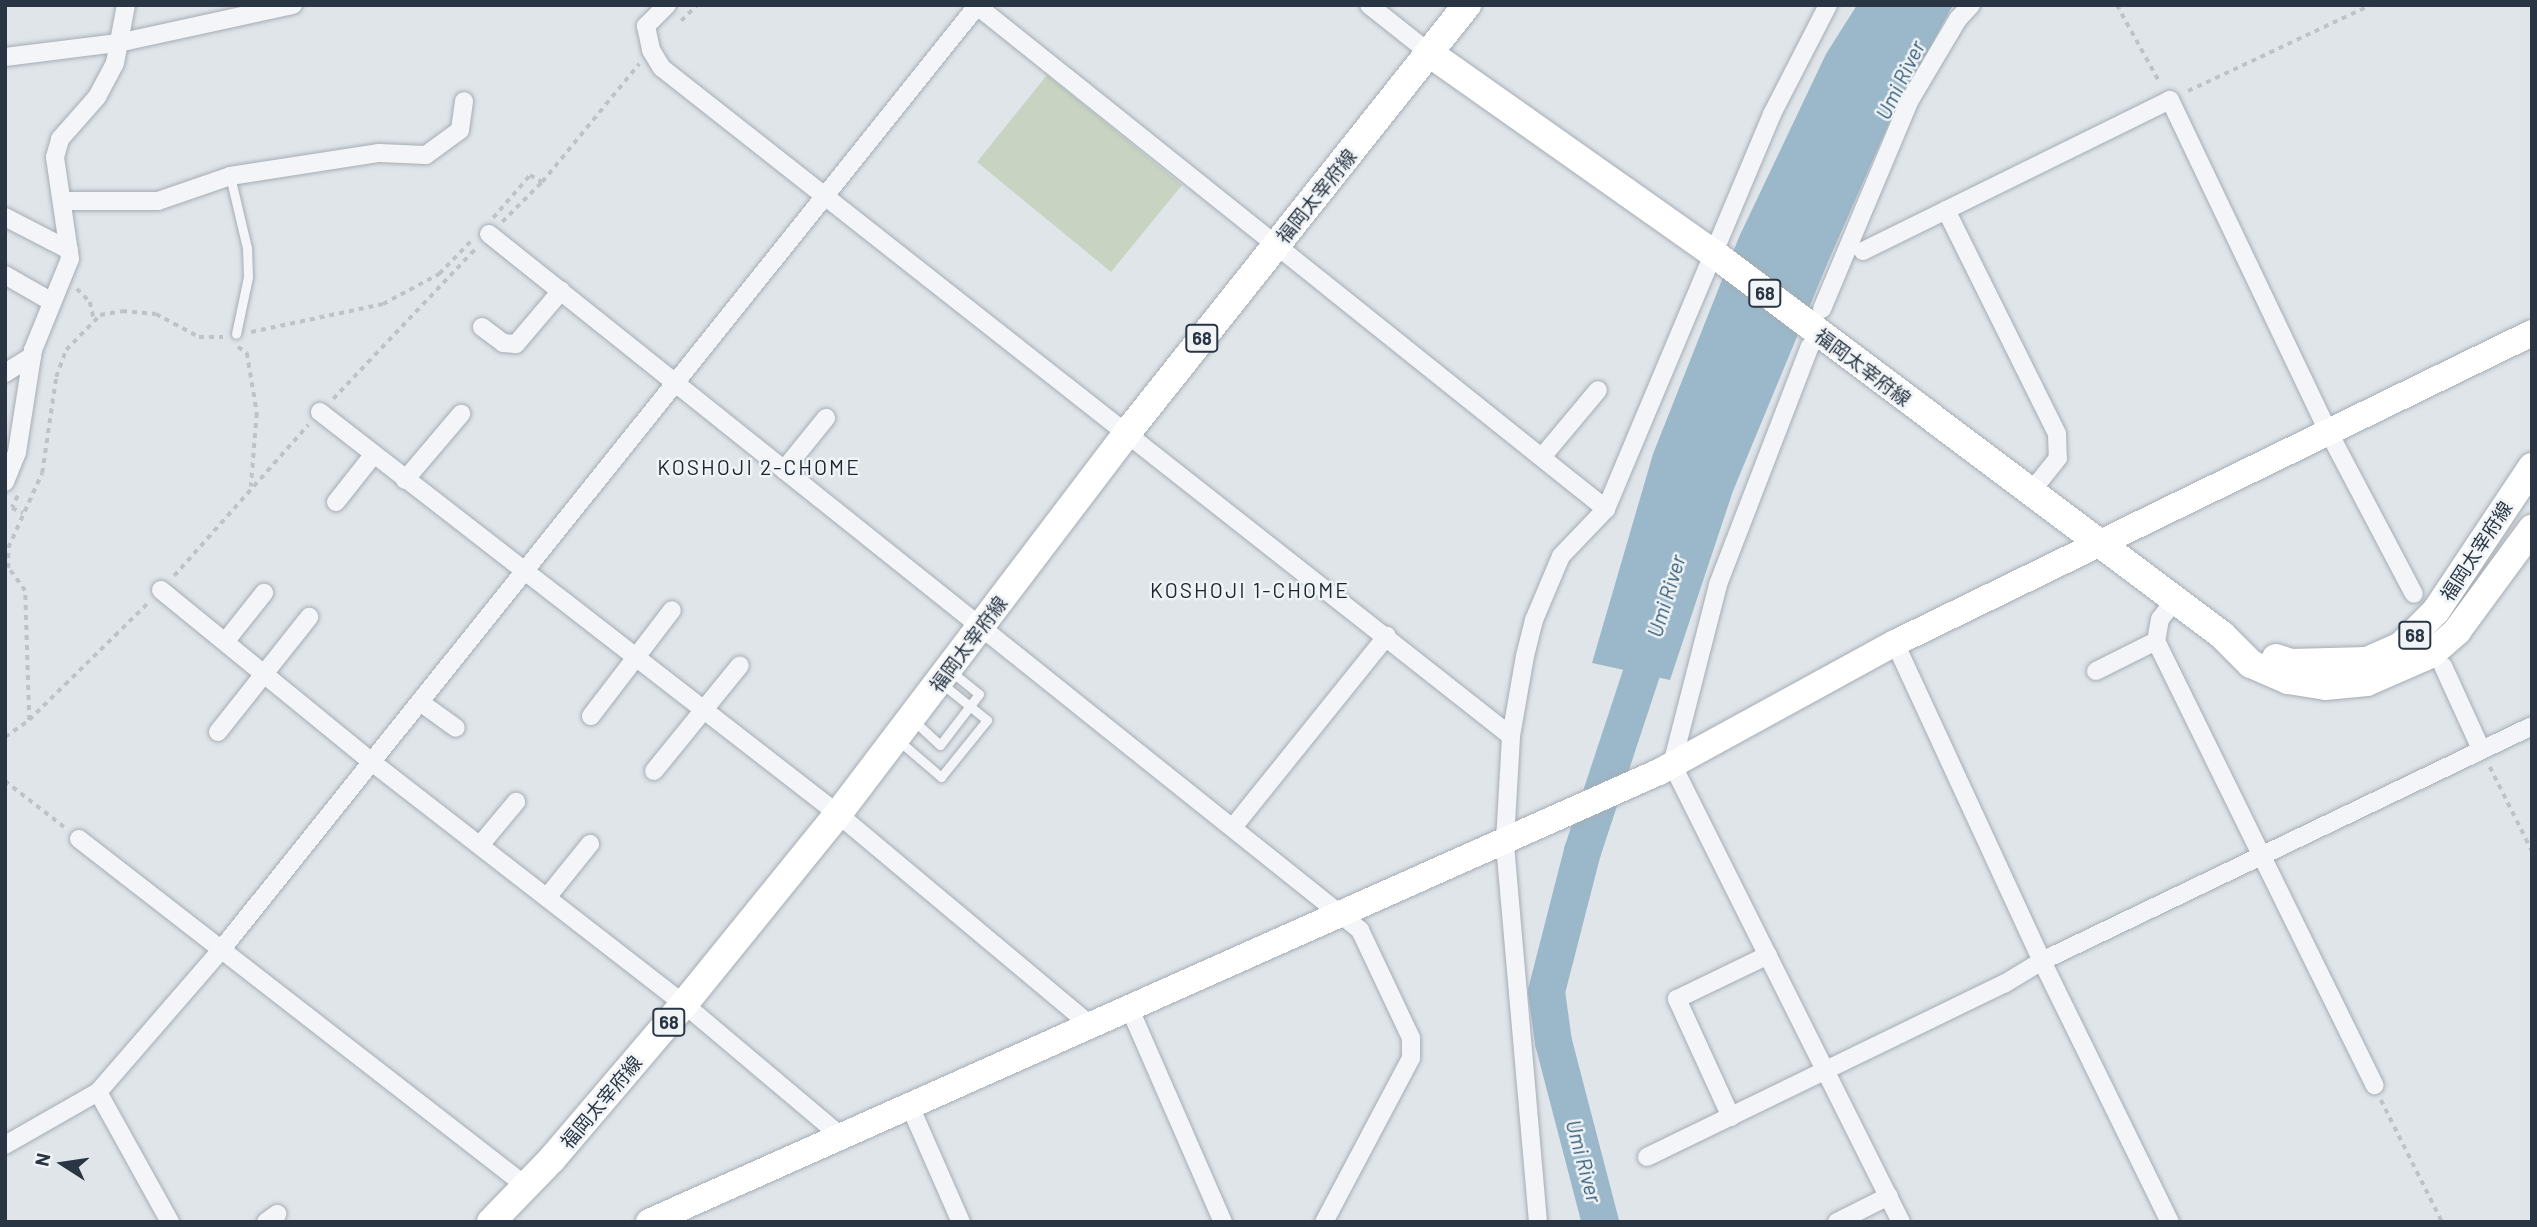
<!DOCTYPE html>
<meta charset="utf-8">
<style>
body{margin:0}
#map{position:relative;width:2537px;height:1227px;overflow:hidden;background:#e0e5ea;font-family:Barlow,"Noto Sans JP",sans-serif}
div>[style]{position:absolute}
[style*='--x']{left:calc(var(--x)*1px);top:calc(var(--y)*1px);width:calc(var(--w)*1px);rotate:calc(var(--a)*1deg)}
.green>*{inset:0;background:#c8d4c1}
.water>*{inset:0;background:#9bb8ca}
.river>*{height:37px;margin:-18.5px;padding:0 18.5px;transform-origin:18.5px;border-radius:18.5px;background:#9bb8ca}
.path>*{height:3.5px;margin-top:-1.75px;transform-origin:0;background:repeating-linear-gradient(90deg,#bec3c9 0 5px,transparent 0 10px)}
.roads{filter:drop-shadow(0 0 2px #a5adb4) drop-shadow(0 0 2px #a5adb4)}
.lane>*{height:9px;margin:-4.5px;padding:0 4.5px;transform-origin:4.5px;border-radius:4.5px;background:#f3f5f8}
.street>*{height:18px;margin:-9px;padding:0 9px;transform-origin:9px;border-radius:9px;background:#f3f5f8}
.secondary>*{height:26px;margin:-13px;padding:0 13px;transform-origin:13px;border-radius:13px;background:#fff}
.primary>*{height:28px;margin:-14px;padding:0 14px;transform-origin:14px;border-radius:14px;background:#fff}
span{translate:-50% -50%;white-space:nowrap;text-align:center;line-height:1.15;-webkit-text-stroke:5px #f0f4f7;paint-order:stroke}
.shield-label span{padding:2px 5px;background:#f0f4f7;border:2px solid;border-radius:5px;-webkit-text-stroke-width:0}
.shield-label{font-size:18px;color:#293542;font-weight:700}
.street-label{font-size:19px;color:#293542}
.water-label{font-size:21px;color:#325976;font-style:italic}
.neighbourhood-label{font-size:21px;color:#1b2632;letter-spacing:2px}
.frame{position:absolute;inset:0;border:7px solid #293542;pointer-events:none}
.north{position:absolute;left:28px;top:1129px;width:70px;height:70px;-webkit-text-stroke:5px #f0f4f7;paint-order:stroke;rotate:282deg;font-size:19px;font-weight:700;line-height:28px;text-align:center;color:#293542}
.north::after{content:'';display:block;margin:auto;width:24px;height:32px;background:#293542;clip-path:polygon(50% 0,100% 100%,50% 72%,0 100%)}
</style>
<div id="map">
<div class="green">
<i style="clip-path:polygon(1047px 75px,1182px 185px,1111px 272px,977px 162px)"></i>
</div>
<div class="water">
<i style="clip-path:polygon(1857px 5px,1953px 5px,1890px 121px,1828px 262px,1733px 491px,1670px 680px,1592px 663px,1653px 454px,1739px 237px,1826px 54px)"></i>
</div>
<div class="river">
<i style="--x:1600;--y:1222;--w:186;--a:-104.6"></i>
<i style="--x:1553;--y:1042;--w:51;--a:-97.8"></i>
<i style="--x:1546;--y:991;--w:145;--a:-75.6"></i>
<i style="--x:1582;--y:851;--w:236;--a:-71.7"></i>
</div>
<div class="path">
<i style="--x:2117;--y:5;--w:89;--a:61.1"></i>
<i style="--x:681;--y:21;--w:23;--a:-45"></i>
<i style="--x:2188;--y:91;--w:202;--a:-25.2"></i>
<i style="--x:493;--y:218;--w:57;--a:-49.3"></i>
<i style="--x:530;--y:175;--w:14;--a:30"></i>
<i style="--x:502;--y:222;--w:57;--a:-45"></i>
<i style="--x:542;--y:182;--w:153;--a:-50.6"></i>
<i style="--x:77;--y:289;--w:18;--a:45"></i>
<i style="--x:90;--y:302;--w:18;--a:77"></i>
<i style="--x:251;--y:332;--w:135;--a:-12"></i>
<i style="--x:383;--y:304;--w:64;--a:-28.2"></i>
<i style="--x:439;--y:274;--w:46;--a:-45.9"></i>
<i style="--x:238;--y:347;--w:11;--a:34"></i>
<i style="--x:247;--y:353;--w:61;--a:80.5"></i>
<i style="--x:257;--y:413;--w:74;--a:94.6"></i>
<i style="--x:333;--y:399;--w:209;--a:-46.5"></i>
<i style="--x:18;--y:496;--w:13;--a:117"></i>
<i style="--x:12;--y:508;--w:12;--a:24"></i>
<i style="--x:174;--y:576;--w:202;--a:-48.4"></i>
<i style="--x:29;--y:720;--w:129;--a:-91.8"></i>
<i style="--x:25;--y:591;--w:29;--a:-126"></i>
<i style="--x:8;--y:568;--w:20;--a:-90"></i>
<i style="--x:8;--y:548;--w:82;--a:-65.6"></i>
<i style="--x:42;--y:473;--w:97;--a:-81.7"></i>
<i style="--x:56;--y:377;--w:29;--a:-70"></i>
<i style="--x:66;--y:350;--w:49;--a:-45.8"></i>
<i style="--x:100;--y:315;--w:22;--a:-10"></i>
<i style="--x:122;--y:311;--w:34;--a:5"></i>
<i style="--x:156;--y:314;--w:49;--a:28.1"></i>
<i style="--x:199;--y:337;--w:24;--a:0"></i>
<i style="--x:5;--y:737;--w:29;--a:-35"></i>
<i style="--x:29;--y:720;--w:168;--a:-44.5"></i>
<i style="--x:2490;--y:767;--w:94;--a:63.4"></i>
<i style="--x:5;--y:781;--w:75;--a:37.9"></i>
<i style="--x:2381;--y:1100;--w:136;--a:63.4"></i>
</div>
<div class="roads">
<div class="lane">
<i style="--x:230;--y:176;--w:74;--a:76.7"></i>
<i style="--x:247;--y:248;--w:29;--a:88"></i>
<i style="--x:248;--y:277;--w:58;--a:101.9"></i>
<i style="--x:912;--y:719;--w:38;--a:43"></i>
<i style="--x:940;--y:745;--w:64;--a:-52.6"></i>
<i style="--x:979;--y:694;--w:35;--a:-141"></i>
<i style="--x:898;--y:740;--w:57;--a:40.7"></i>
<i style="--x:941;--y:777;--w:73;--a:-51.1"></i>
<i style="--x:987;--y:720;--w:59;--a:-141.2"></i>
</div>
<div class="street">
<i style="--x:667;--y:5;--w:30;--a:135"></i>
<i style="--x:646;--y:26;--w:25;--a:78"></i>
<i style="--x:651;--y:50;--w:21;--a:59"></i>
<i style="--x:662;--y:68;--w:1080;--a:38.2"></i>
<i style="--x:976;--y:5;--w:807;--a:38.66"></i>
<i style="--x:1369;--y:5;--w:80;--a:38.4"></i>
<i style="--x:5;--y:57;--w:114;--a:-7.1"></i>
<i style="--x:118;--y:43;--w:179;--a:-12.3"></i>
<i style="--x:65;--y:201;--w:93;--a:0"></i>
<i style="--x:158;--y:201;--w:76;--a:-19.1"></i>
<i style="--x:230;--y:176;--w:151;--a:-8.8"></i>
<i style="--x:379;--y:153;--w:47;--a:2.4"></i>
<i style="--x:426;--y:155;--w:42;--a:-36.3"></i>
<i style="--x:460;--y:130;--w:29;--a:-82"></i>
<i style="--x:1946;--y:210;--w:250;--a:63.6"></i>
<i style="--x:2057;--y:434;--w:24;--a:88"></i>
<i style="--x:2058;--y:458;--w:43;--a:128.5"></i>
<i style="--x:5;--y:217;--w:72;--a:27.3"></i>
<i style="--x:489;--y:234;--w:1115;--a:38.63"></i>
<i style="--x:1360;--y:930;--w:119;--a:64.7"></i>
<i style="--x:1411;--y:1038;--w:20;--a:90"></i>
<i style="--x:1411;--y:1058;--w:186;--a:117.9"></i>
<i style="--x:1863;--y:251;--w:342;--a:-26.2"></i>
<i style="--x:2170;--y:100;--w:367;--a:64.5"></i>
<i style="--x:2328;--y:431;--w:184;--a:62.2"></i>
<i style="--x:5;--y:275;--w:54;--a:29.9"></i>
<i style="--x:1822;--y:309;--w:227;--a:-67.2"></i>
<i style="--x:1910;--y:100;--w:94;--a:-59.3"></i>
<i style="--x:1958;--y:19;--w:19;--a:-47"></i>
<i style="--x:482;--y:327;--w:26;--a:37"></i>
<i style="--x:503;--y:343;--w:13;--a:4"></i>
<i style="--x:516;--y:344;--w:70;--a:-49.7"></i>
<i style="--x:1810;--y:346;--w:256;--a:111.1"></i>
<i style="--x:1718;--y:585;--w:185;--a:104.4"></i>
<i style="--x:1672;--y:764;--w:512;--a:63.43"></i>
<i style="--x:5;--y:373;--w:32;--a:-32"></i>
<i style="--x:320;--y:412;--w:656;--a:37.81"></i>
<i style="--x:838;--y:814;--w:329;--a:39.9"></i>
<i style="--x:1542;--y:457;--w:87;--a:-50.1"></i>
<i style="--x:784;--y:470;--w:67;--a:-51.1"></i>
<i style="--x:405;--y:480;--w:87;--a:-49.7"></i>
<i style="--x:5;--y:482;--w:32;--a:-68"></i>
<i style="--x:17;--y:452;--w:103;--a:-81.1"></i>
<i style="--x:33;--y:350;--w:98;--a:-67.9"></i>
<i style="--x:70;--y:259;--w:103;--a:-98.4"></i>
<i style="--x:55;--y:157;--w:19;--a:-74"></i>
<i style="--x:60;--y:139;--w:56;--a:-48.6"></i>
<i style="--x:97;--y:97;--w:38;--a:-62"></i>
<i style="--x:115;--y:63;--w:59;--a:-79.3"></i>
<i style="--x:336;--y:502;--w:61;--a:-51.6"></i>
<i style="--x:161;--y:590;--w:274;--a:39.2"></i>
<i style="--x:373;--y:763;--w:393;--a:37.8"></i>
<i style="--x:684;--y:1004;--w:207;--a:40.1"></i>
<i style="--x:2175;--y:600;--w:24;--a:128"></i>
<i style="--x:2160;--y:619;--w:22;--a:100"></i>
<i style="--x:2156;--y:641;--w:495;--a:63.8"></i>
<i style="--x:225;--y:642;--w:63;--a:-51.5"></i>
<i style="--x:1895;--y:643;--w:350;--a:65.2"></i>
<i style="--x:2042;--y:961;--w:291;--a:63.9"></i>
<i style="--x:2443;--y:666;--w:91;--a:65.4"></i>
<i style="--x:2096;--y:671;--w:67;--a:-26.6"></i>
<i style="--x:420;--y:702;--w:44;--a:35.8"></i>
<i style="--x:591;--y:716;--w:133;--a:-52.6"></i>
<i style="--x:218;--y:732;--w:147;--a:-51.6"></i>
<i style="--x:654;--y:771;--w:136;--a:-50.9"></i>
<i style="--x:1234;--y:826;--w:244;--a:-51.2"></i>
<i style="--x:79;--y:839;--w:566;--a:37.82"></i>
<i style="--x:481;--y:844;--w:55;--a:-50.2"></i>
<i style="--x:548;--y:896;--w:67;--a:-51.1"></i>
<i style="--x:1129;--y:1007;--w:235;--a:66.4"></i>
<i style="--x:98;--y:1092;--w:149;--a:61"></i>
<i style="--x:910;--y:1106;--w:127;--a:66.3"></i>
<i style="--x:1731;--y:1117;--w:130;--a:-114.6"></i>
<i style="--x:1677;--y:999;--w:101;--a:-25.8"></i>
<i style="--x:5;--y:1145;--w:107;--a:-29.7"></i>
<i style="--x:98;--y:1092;--w:188;--a:-49.1"></i>
<i style="--x:221;--y:950;--w:1209;--a:-51.31"></i>
<i style="--x:1647;--y:1157;--w:397;--a:-25.9"></i>
<i style="--x:2004;--y:984;--w:44;--a:-31.2"></i>
<i style="--x:2042;--y:961;--w:543;--a:-25.62"></i>
<i style="--x:266;--y:1222;--w:14;--a:-36"></i>
<i style="--x:1538;--y:1222;--w:382;--a:-95"></i>
<i style="--x:1505;--y:841;--w:105;--a:-86.7"></i>
<i style="--x:1511;--y:736;--w:81;--a:-80.1"></i>
<i style="--x:1525;--y:656;--w:37;--a:-76"></i>
<i style="--x:1534;--y:620;--w:69;--a:-67.1"></i>
<i style="--x:1561;--y:556;--w:65;--a:-46.2"></i>
<i style="--x:1606;--y:509;--w:428;--a:-67.2"></i>
<i style="--x:1772;--y:114;--w:123;--a:-62.8"></i>
<i style="--x:1837;--y:1222;--w:58;--a:-26.6"></i>
</div>
<div class="secondary">
<i style="--x:649;--y:1222;--w:1106;--a:-24.02"></i>
<i style="--x:1659;--y:772;--w:269;--a:-28.7"></i>
<i style="--x:1895;--y:643;--w:708;--a:-25.95"></i>
</div>
<div class="primary">
<i style="--x:1432;--y:55;--w:344;--a:35.2"></i>
<i style="--x:1713;--y:253;--w:636;--a:36.89"></i>
<i style="--x:2222;--y:635;--w:41;--a:45"></i>
<i style="--x:2251;--y:664;--w:40;--a:23.4"></i>
<i style="--x:2288;--y:680;--w:37;--a:9"></i>
<i style="--x:2325;--y:686;--w:42;--a:-5.4"></i>
<i style="--x:2367;--y:682;--w:70;--a:-23.6"></i>
<i style="--x:2431;--y:654;--w:35;--a:-41"></i>
<i style="--x:2457;--y:631;--w:127;--a:-53.7"></i>
<i style="--x:2276;--y:658;--w:16;--a:18"></i>
<i style="--x:2291;--y:663;--w:76;--a:-1.5"></i>
<i style="--x:2367;--y:661;--w:37;--a:-24"></i>
<i style="--x:2401;--y:646;--w:49;--a:-45"></i>
<i style="--x:2436;--y:611;--w:173;--a:-56.3"></i>
<i style="--x:491;--y:1222;--w:88;--a:-45.9"></i>
<i style="--x:552;--y:1159;--w:204;--a:-49.6"></i>
<i style="--x:684;--y:1004;--w:245;--a:-51"></i>
<i style="--x:838;--y:814;--w:478;--a:-52.8"></i>
<i style="--x:1127;--y:433;--w:547;--a:-51.54"></i>
</div>
</div>
<div class="shield-label">
<span style="left:1765px;top:293px">68</span>
<span style="left:1202px;top:338px">68</span>
<span style="left:2415px;top:635px">68</span>
<span style="left:669px;top:1022px">68</span>
</div>
<div class="street-label">
<span style="left:1316px;top:196px;rotate:-51deg">福岡太宰府線</span>
<span style="left:1863px;top:367px;rotate:37deg">福岡太宰府線</span>
<span style="left:2476px;top:551px;rotate:-57deg">福岡太宰府線</span>
<span style="left:968px;top:644px;rotate:-53deg">福岡太宰府線</span>
<span style="left:601px;top:1102px;rotate:-50deg">福岡太宰府線</span>
</div>
<div class="water-label">
<span style="left:1900px;top:80px;rotate:-64deg">Umi River</span>
<span style="left:1666px;top:596px;rotate:-73deg">Umi River</span>
<span style="left:1584px;top:1161px;rotate:75deg">Umi River</span>
</div>
<div class="neighbourhood-label">
<span style="left:759px;top:467px">KOSHOJI 2-CHOME</span>
<span style="left:1250px;top:590px">KOSHOJI 1-CHOME</span>
</div>
<div class="frame"></div>
<div class="north">N</div>
</div>
